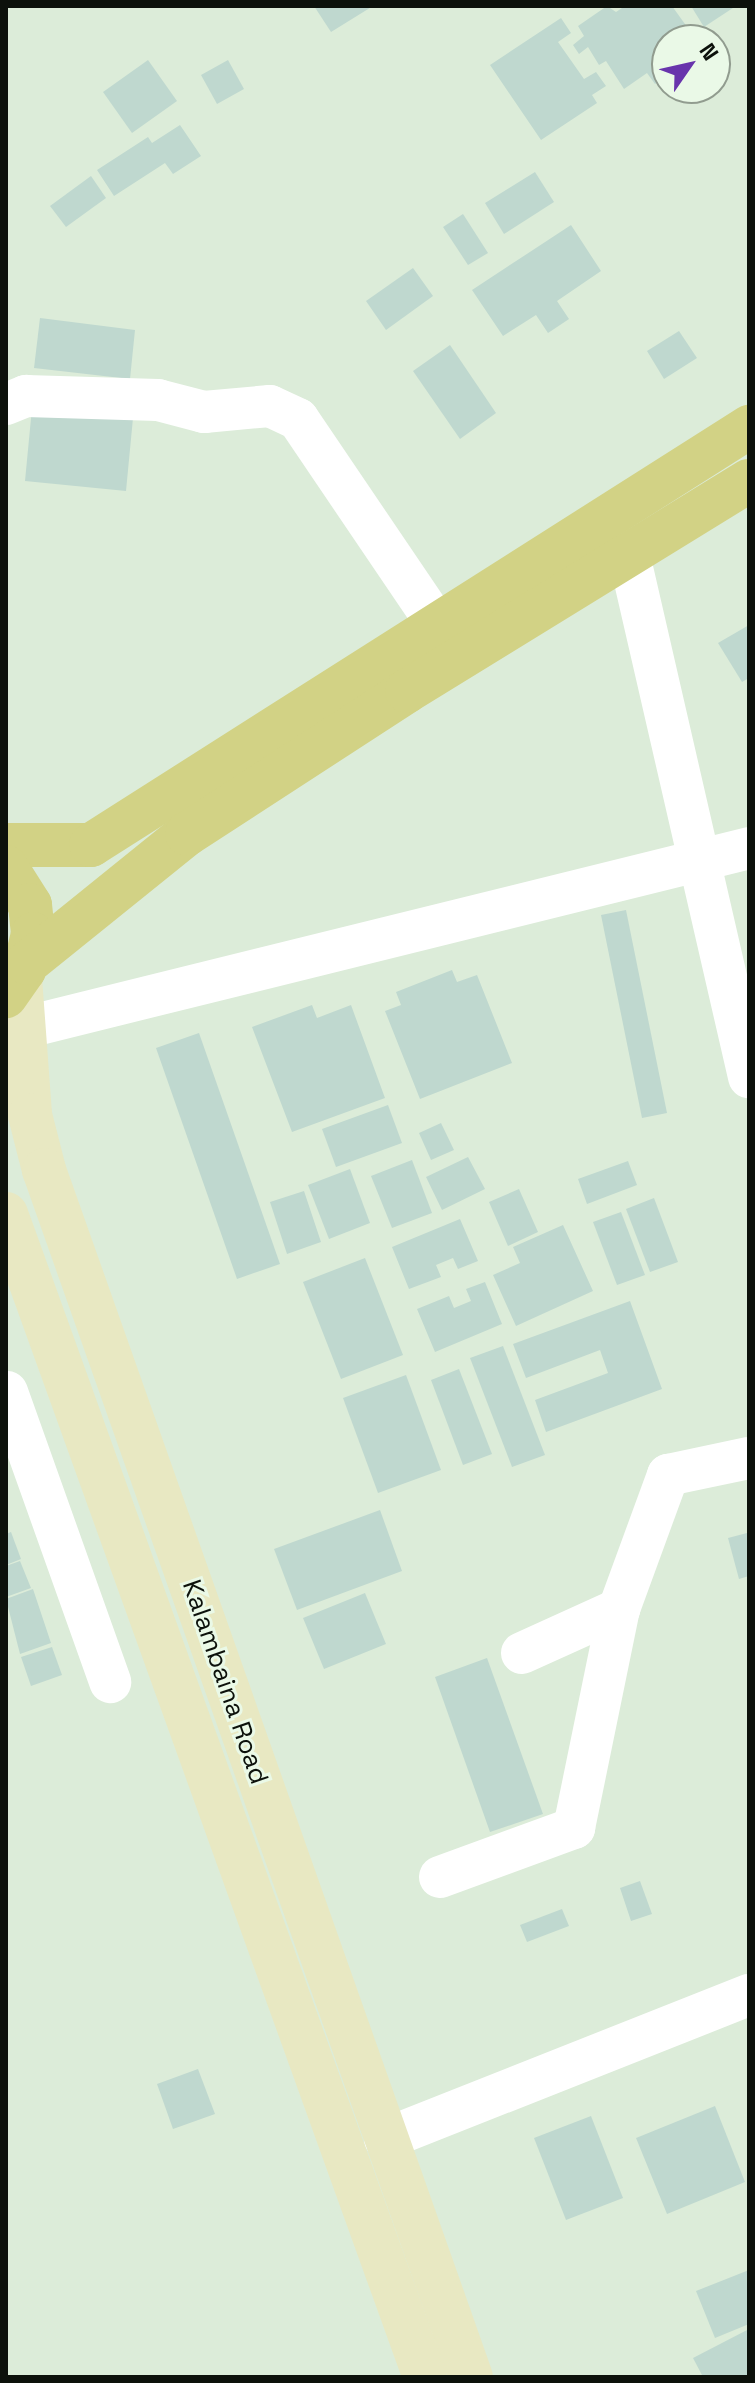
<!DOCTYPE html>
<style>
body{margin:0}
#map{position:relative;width:755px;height:2383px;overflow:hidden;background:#dcecd9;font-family:"Space Grotesk",sans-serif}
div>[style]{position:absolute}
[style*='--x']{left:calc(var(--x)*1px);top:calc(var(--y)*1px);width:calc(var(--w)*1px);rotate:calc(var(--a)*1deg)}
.building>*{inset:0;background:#bfd8cf}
.minor>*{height:42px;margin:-21px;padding:0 21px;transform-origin:21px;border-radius:21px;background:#fff}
.secondary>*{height:44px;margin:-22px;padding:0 22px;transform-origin:22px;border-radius:22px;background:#e8e8c2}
.primary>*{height:44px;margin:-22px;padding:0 22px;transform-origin:22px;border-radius:22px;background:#d2d285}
span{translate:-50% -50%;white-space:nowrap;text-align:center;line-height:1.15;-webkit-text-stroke:6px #eaf9e7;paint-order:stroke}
.street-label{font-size:26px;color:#0c110b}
.frame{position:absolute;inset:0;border:8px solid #0c110b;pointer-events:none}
.north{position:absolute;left:651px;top:24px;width:80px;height:80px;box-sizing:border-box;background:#eaf9e7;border:2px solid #919c8f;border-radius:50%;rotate:56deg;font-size:22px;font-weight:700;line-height:32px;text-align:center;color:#0c110b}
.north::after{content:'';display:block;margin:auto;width:28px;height:36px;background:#6834ac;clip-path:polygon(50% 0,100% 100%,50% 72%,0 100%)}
</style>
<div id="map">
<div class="building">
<i style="clip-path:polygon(314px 6px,373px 6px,331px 32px)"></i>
<i style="clip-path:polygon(607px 6px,616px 12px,625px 6px,672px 6px,695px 38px,667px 40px,667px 76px,655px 84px,647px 73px,624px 89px,606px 61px,599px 65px,588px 47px,579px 54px,573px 45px,584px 36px,578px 26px)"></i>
<i style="clip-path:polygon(691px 6px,736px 6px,704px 27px)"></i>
<i style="clip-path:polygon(561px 18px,571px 33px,558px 42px,584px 79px,596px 72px,606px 86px,592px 95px,597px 103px,541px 140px,490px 65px)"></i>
<i style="clip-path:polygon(148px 60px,177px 101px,132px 133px,103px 92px)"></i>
<i style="clip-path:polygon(228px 60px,244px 89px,217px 104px,201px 75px)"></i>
<i style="clip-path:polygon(180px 125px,201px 156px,173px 174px,165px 163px,114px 196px,97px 170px,148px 137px,152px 143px)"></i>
<i style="clip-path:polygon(535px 172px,554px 202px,504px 234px,485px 203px)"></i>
<i style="clip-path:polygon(91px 176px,106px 198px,66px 227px,50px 206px)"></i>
<i style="clip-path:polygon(463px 214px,488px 253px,468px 265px,443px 227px)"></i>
<i style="clip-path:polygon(571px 225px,601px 271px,557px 301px,569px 319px,548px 333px,536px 315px,503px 336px,472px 290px)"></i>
<i style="clip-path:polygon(413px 268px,433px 296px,386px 330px,366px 301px)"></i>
<i style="clip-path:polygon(40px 318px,135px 330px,130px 379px,34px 368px)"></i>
<i style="clip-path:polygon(679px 331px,697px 358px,664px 379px,647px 351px)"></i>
<i style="clip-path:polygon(450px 345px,496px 413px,460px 439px,413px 371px)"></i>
<i style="clip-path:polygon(32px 408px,133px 418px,126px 491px,25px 481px)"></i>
<i style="clip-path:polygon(749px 625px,749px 678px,742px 682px,718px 643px)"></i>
<i style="clip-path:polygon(626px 910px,667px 1113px,642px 1118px,601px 915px)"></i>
<i style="clip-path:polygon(452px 970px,457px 982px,477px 975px,512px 1063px,420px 1099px,385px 1011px,401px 1005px,396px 992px)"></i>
<i style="clip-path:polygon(312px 1005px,317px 1018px,351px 1005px,385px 1098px,292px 1132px,252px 1027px)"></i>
<i style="clip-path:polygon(199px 1033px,280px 1264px,237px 1279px,156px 1048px)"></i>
<i style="clip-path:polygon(388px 1105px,402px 1143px,336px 1167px,322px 1129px)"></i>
<i style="clip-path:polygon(441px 1123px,454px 1150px,431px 1160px,419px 1133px)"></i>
<i style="clip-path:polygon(468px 1157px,485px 1189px,442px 1210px,426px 1177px)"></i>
<i style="clip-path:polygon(412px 1160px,432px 1213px,392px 1228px,371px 1176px)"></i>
<i style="clip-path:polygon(628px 1161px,637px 1185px,587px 1204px,578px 1179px)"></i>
<i style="clip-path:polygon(350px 1169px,370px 1223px,329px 1239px,308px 1185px)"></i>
<i style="clip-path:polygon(519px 1189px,538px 1232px,508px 1246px,489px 1202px)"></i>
<i style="clip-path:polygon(304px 1191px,321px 1242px,287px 1254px,270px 1202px)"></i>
<i style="clip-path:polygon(654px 1198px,678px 1262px,650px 1272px,626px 1209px)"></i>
<i style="clip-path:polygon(621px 1212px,645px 1275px,617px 1285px,593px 1222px)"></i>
<i style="clip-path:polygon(460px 1219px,478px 1261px,458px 1269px,453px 1258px,436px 1265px,441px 1277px,409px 1289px,392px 1247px)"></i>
<i style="clip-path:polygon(563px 1225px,593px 1291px,516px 1326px,493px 1275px,520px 1263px,513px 1247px)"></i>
<i style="clip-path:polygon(365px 1258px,403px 1355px,341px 1379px,303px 1282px)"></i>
<i style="clip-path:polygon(485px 1282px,502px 1324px,435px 1352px,417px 1309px,449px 1296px,454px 1308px,471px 1301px,466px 1289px)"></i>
<i style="clip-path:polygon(630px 1301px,662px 1389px,546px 1432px,535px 1400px,608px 1373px,600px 1350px,526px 1378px,513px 1344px)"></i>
<i style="clip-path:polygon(503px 1346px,545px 1455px,512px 1467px,470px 1358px)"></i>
<i style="clip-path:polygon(459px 1369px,492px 1454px,463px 1465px,431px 1380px)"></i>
<i style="clip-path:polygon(406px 1375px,441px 1470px,378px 1493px,343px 1398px)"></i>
<i style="clip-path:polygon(380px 1510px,402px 1571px,297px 1610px,274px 1549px)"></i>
<i style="clip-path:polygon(11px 1532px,21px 1559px,6px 1565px,6px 1534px)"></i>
<i style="clip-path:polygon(747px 1533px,749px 1576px,739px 1579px,728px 1538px)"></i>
<i style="clip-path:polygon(20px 1561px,31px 1588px,6px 1597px,6px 1566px)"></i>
<i style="clip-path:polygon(33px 1589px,51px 1643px,20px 1654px,6px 1599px)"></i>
<i style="clip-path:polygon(365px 1593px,386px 1644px,324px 1669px,303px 1618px)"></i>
<i style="clip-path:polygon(52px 1647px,62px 1675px,31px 1686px,21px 1657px)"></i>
<i style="clip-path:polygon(487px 1658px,543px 1814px,490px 1832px,435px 1677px)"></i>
<i style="clip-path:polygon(640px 1881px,652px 1914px,631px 1921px,620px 1888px)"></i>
<i style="clip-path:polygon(562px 1909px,569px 1926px,527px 1942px,520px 1925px)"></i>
<i style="clip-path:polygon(198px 2069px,215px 2114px,173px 2129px,157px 2084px)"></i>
<i style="clip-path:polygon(715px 2106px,745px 2182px,667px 2214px,636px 2138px)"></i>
<i style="clip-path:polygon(591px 2116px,623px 2198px,566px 2220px,534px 2138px)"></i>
<i style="clip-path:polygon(749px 2270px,749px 2324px,715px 2338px,696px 2291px)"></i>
<i style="clip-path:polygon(749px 2329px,749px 2377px,703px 2377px,693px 2358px)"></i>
</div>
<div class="minor">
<i style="--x:6;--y:404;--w:22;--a:-22"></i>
<i style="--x:26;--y:396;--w:132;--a:1.7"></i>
<i style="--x:158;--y:400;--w:48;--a:14.6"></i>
<i style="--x:204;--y:412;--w:66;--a:-5.2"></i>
<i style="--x:270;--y:406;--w:31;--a:25"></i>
<i style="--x:298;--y:419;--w:251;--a:55.9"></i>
<i style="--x:629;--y:555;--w:536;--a:77.05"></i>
<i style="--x:23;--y:1028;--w:748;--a:-13.92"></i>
<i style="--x:7;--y:1392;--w:308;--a:70.4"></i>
<i style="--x:522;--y:1653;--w:107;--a:-24.4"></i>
<i style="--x:619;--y:1609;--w:143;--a:-69.9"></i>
<i style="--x:668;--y:1475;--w:83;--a:-11.9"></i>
<i style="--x:440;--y:1877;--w:143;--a:-20.1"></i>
<i style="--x:574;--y:1828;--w:224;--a:-78.4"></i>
<i style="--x:385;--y:2139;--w:391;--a:-21.6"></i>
</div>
<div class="secondary">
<i style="--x:20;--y:978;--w:137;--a:85.8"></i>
<i style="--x:30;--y:1115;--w:57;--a:75.7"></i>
<i style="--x:44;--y:1170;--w:1280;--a:70.52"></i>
<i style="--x:6;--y:1214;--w:1236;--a:70.19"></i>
</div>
<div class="primary">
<i style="--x:6;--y:845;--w:85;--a:0"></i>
<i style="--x:91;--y:845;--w:780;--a:-32.43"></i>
<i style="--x:6;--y:867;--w:45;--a:57.7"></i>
<i style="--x:30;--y:905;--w:29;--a:84"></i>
<i style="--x:33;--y:934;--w:37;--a:104"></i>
<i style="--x:24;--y:970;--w:32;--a:125"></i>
<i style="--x:27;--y:963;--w:206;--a:-38.9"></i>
<i style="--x:187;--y:834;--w:262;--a:-33"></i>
<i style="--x:407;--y:691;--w:401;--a:-31.6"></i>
</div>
<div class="street-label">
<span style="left:225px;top:1682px;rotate:71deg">Kalambaina Road</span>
</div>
<div class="frame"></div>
<div class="north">N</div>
</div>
